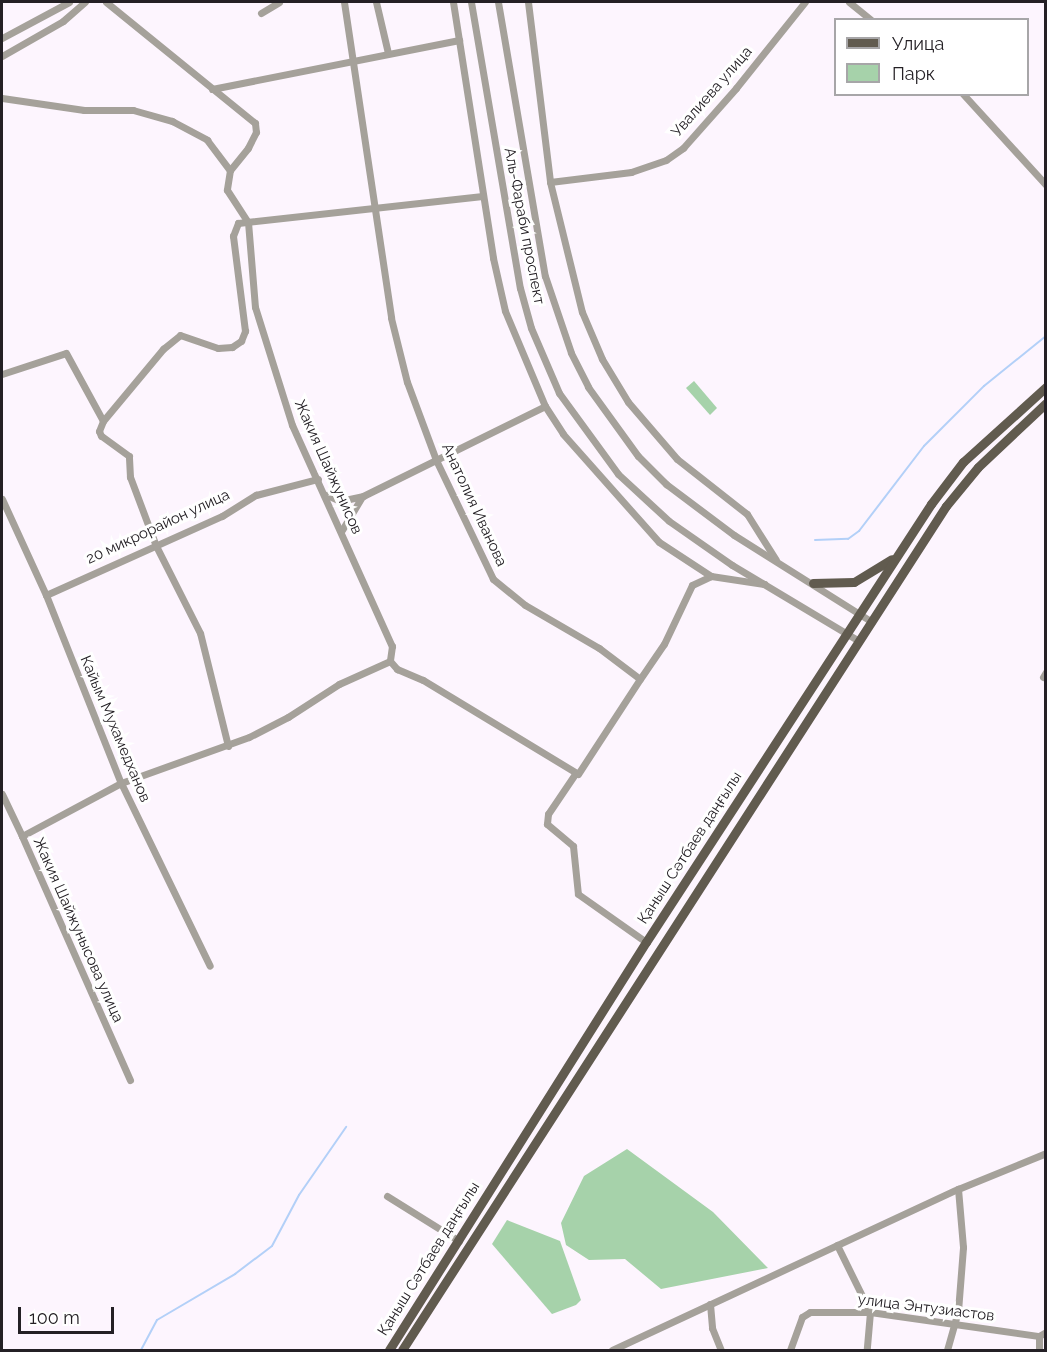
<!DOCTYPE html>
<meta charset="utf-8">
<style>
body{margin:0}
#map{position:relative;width:1047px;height:1352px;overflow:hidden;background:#fdf5fe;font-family:Raleway,sans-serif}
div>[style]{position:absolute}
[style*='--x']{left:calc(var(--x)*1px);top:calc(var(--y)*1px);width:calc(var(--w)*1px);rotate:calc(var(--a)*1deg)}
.green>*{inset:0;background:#a6d2aa}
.stream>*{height:2px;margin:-1px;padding:0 1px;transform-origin:1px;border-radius:1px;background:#b3d0f8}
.minor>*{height:7px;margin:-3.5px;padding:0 3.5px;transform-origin:3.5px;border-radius:3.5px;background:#a5a19a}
.major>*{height:9px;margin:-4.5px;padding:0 4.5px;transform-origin:4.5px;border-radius:4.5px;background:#615b4f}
span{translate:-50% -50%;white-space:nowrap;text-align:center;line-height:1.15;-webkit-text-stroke:6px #fff;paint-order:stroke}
.street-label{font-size:15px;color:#242025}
.frame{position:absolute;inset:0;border:3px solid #242025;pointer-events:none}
.legend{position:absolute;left:834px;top:18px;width:195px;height:78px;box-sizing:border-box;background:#fff;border:2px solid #a7a6a8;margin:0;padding:8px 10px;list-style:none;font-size:18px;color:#242025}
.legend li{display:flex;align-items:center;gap:12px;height:30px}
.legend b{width:30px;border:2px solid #a7a6a8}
.scale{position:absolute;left:18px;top:1307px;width:96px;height:27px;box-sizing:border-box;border:3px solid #242025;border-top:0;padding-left:8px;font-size:18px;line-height:21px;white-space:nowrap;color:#242025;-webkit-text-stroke:4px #fff;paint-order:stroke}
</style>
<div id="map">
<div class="green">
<i style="clip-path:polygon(694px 381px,717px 408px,710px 415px,686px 388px)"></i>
<i style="clip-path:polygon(627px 1149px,713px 1212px,768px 1268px,661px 1289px,625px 1259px,589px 1260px,566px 1245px,561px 1223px,584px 1176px)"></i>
<i style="clip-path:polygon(507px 1220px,560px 1241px,581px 1300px,576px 1305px,552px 1314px,492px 1244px)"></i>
</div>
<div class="stream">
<i style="--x:815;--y:540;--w:33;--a:-2"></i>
<i style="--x:848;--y:539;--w:14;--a:-36"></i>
<i style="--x:859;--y:531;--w:107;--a:-52.6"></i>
<i style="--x:924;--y:446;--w:85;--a:-45"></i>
<i style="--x:984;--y:386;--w:80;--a:-38.9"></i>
<i style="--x:141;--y:1350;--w:34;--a:-62"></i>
<i style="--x:157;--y:1320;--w:91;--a:-30.5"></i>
<i style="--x:235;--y:1274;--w:46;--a:-37.1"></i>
<i style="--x:272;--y:1246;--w:58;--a:-62.1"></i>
<i style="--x:299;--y:1195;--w:83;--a:-55.3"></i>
</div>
<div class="minor">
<i style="--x:106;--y:2;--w:192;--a:39.1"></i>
<i style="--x:255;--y:123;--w:9;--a:84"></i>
<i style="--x:256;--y:132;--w:18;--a:117"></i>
<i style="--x:248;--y:148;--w:28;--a:129"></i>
<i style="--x:230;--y:170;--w:20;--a:99"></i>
<i style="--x:227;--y:190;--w:38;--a:57"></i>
<i style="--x:248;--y:222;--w:85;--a:85.3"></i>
<i style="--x:255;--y:307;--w:124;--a:72.6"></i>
<i style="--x:292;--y:425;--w:243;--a:65.7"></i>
<i style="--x:392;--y:646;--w:15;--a:98"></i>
<i style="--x:390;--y:661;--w:11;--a:49"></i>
<i style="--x:397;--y:669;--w:28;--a:23"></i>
<i style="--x:423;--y:680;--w:181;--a:31.2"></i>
<i style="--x:578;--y:774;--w:113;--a:-56.9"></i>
<i style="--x:344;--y:2;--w:319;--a:81.5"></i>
<i style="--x:391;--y:318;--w:66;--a:76"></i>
<i style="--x:407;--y:382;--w:83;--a:69.6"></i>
<i style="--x:436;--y:460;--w:132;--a:64.4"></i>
<i style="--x:493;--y:579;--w:41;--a:39.1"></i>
<i style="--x:525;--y:605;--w:86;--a:30.2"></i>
<i style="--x:599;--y:648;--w:51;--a:37.1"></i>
<i style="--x:640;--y:679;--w:42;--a:-55.6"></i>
<i style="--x:664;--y:644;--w:65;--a:-64.6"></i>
<i style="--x:692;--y:585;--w:21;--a:-25"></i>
<i style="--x:376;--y:2;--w:52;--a:76.8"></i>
<i style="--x:453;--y:2;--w:259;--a:81.1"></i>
<i style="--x:493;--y:258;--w:54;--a:77.2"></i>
<i style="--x:505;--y:311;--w:103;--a:67.2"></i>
<i style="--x:545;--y:406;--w:33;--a:57"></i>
<i style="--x:563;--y:434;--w:144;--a:48.4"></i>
<i style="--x:659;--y:542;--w:62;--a:33.2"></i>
<i style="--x:711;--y:576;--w:54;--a:8.6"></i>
<i style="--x:471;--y:2;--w:290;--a:80.3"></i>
<i style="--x:520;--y:288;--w:41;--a:74.6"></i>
<i style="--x:531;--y:328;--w:71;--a:66.7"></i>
<i style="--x:559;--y:393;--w:100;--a:53.9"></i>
<i style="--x:618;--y:474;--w:69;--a:42.7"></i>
<i style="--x:669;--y:521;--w:77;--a:34.9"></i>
<i style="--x:732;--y:565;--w:148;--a:30.9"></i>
<i style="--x:498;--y:2;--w:278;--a:80.3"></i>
<i style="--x:545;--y:276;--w:81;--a:71.3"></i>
<i style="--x:571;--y:353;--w:38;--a:63"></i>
<i style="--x:588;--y:387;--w:85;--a:54.1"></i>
<i style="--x:638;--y:456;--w:40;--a:45"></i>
<i style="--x:666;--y:484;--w:85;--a:36.9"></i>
<i style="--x:734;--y:535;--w:163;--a:32.2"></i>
<i style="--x:528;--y:2;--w:181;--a:83"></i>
<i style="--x:550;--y:182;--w:134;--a:76.2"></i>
<i style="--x:582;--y:312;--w:51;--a:66.9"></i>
<i style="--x:602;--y:359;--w:50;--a:58.8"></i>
<i style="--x:628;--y:402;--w:75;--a:49.3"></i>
<i style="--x:677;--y:459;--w:89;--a:38.2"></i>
<i style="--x:747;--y:514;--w:54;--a:57.8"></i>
<i style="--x:849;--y:2;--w:28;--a:39"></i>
<i style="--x:261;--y:13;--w:21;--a:-31"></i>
<i style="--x:2;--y:38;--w:76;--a:-28.2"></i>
<i style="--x:2;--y:56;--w:70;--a:-29.8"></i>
<i style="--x:63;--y:21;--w:29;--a:-41"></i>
<i style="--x:212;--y:89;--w:252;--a:-11.2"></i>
<i style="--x:963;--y:94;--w:123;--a:47.6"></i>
<i style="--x:2;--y:98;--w:83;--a:8.3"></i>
<i style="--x:84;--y:110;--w:49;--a:0"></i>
<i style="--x:133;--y:110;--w:41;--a:15.8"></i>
<i style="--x:172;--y:121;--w:40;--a:28"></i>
<i style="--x:207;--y:140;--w:38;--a:53"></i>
<i style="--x:550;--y:182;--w:82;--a:-7"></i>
<i style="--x:631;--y:172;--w:37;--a:-19"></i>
<i style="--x:666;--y:160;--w:21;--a:-35"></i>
<i style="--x:683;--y:148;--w:80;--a:-48.5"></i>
<i style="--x:736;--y:88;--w:110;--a:-51.3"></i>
<i style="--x:2;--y:374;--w:67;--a:-18.2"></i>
<i style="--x:66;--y:353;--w:77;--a:61.4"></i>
<i style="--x:327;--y:495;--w:14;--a:25"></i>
<i style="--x:340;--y:501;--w:24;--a:-12"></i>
<i style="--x:363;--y:496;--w:203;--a:-26.3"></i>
<i style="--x:2;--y:499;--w:106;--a:65.4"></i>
<i style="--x:46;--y:595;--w:202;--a:68.3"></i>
<i style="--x:121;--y:783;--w:203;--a:64.1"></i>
<i style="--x:342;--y:530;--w:37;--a:-59"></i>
<i style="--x:46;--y:595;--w:193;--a:-24.2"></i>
<i style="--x:222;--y:516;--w:40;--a:-32"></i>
<i style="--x:256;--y:495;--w:64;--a:-14.5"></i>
<i style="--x:1043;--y:677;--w:6;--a:-59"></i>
<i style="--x:228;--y:746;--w:116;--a:-103.9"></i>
<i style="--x:200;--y:633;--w:97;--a:-116.8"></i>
<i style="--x:156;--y:546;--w:74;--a:-110.6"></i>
<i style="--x:130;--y:477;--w:21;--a:-93"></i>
<i style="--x:129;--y:456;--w:34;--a:-144"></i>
<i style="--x:101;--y:436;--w:5;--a:-112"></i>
<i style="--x:99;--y:431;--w:11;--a:-68"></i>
<i style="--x:103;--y:421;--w:94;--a:-50.2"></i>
<i style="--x:163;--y:349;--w:22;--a:-39"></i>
<i style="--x:180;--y:335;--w:40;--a:18.9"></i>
<i style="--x:218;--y:348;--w:14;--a:-4"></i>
<i style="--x:232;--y:347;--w:11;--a:-34"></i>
<i style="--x:241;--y:341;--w:11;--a:-68"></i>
<i style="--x:245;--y:331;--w:96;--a:-97.2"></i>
<i style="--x:233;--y:236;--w:14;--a:-69"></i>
<i style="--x:238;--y:223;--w:246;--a:-6.3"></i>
<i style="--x:575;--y:774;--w:48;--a:124"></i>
<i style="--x:548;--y:814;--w:10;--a:96"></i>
<i style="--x:547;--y:824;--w:34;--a:40"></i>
<i style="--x:573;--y:846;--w:48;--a:84.1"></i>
<i style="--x:578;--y:894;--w:83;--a:35.2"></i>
<i style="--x:2;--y:794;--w:47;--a:64.5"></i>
<i style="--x:130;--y:1080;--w:267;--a:-113.9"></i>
<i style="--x:22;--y:836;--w:112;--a:-28.2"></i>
<i style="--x:121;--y:783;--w:136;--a:-19.8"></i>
<i style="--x:249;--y:737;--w:44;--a:-27.1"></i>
<i style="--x:288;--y:717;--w:61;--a:-32.9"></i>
<i style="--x:339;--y:684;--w:56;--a:-24.3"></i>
<i style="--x:387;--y:1196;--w:85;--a:32"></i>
<i style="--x:837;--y:1245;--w:75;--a:63.8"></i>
<i style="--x:870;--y:1312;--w:38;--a:95"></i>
<i style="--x:710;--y:1304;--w:24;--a:85"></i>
<i style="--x:712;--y:1328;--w:24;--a:68"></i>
<i style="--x:612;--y:1350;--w:382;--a:-25"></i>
<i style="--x:958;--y:1189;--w:95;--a:-22.2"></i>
<i style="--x:790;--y:1350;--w:35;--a:-70"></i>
<i style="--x:802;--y:1317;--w:9;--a:-32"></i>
<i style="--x:810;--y:1312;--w:60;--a:0"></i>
<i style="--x:870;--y:1312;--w:171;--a:8.1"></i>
<i style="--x:1039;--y:1336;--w:8;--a:-30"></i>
<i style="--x:947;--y:1350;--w:41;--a:-74.2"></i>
<i style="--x:958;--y:1311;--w:64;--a:-85.5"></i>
<i style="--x:963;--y:1247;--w:58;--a:-94.9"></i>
<i style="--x:1039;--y:1350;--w:14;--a:-90"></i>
</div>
<div class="major">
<i style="--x:813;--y:583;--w:41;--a:-1.4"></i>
<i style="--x:854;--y:582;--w:44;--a:-31.2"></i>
<i style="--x:389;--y:1350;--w:482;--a:-57.8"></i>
<i style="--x:646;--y:942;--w:523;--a:-56.95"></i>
<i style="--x:931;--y:504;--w:53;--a:-52.7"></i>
<i style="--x:963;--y:462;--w:112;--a:-42.1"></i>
<i style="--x:402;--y:1350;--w:1004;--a:-57.2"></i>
<i style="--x:946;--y:506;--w:50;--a:-50.6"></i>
<i style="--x:978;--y:467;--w:93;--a:-43.3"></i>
</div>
<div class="street-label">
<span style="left:712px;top:92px;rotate:-49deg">Увалиева улица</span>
<span style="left:524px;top:226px;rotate:79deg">Аль-Фараби проспект</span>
<span style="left:328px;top:467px;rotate:66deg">Жакия Шайжунисов</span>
<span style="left:474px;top:505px;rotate:65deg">Анатолия Иванова</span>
<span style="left:158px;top:527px;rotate:-25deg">20 микрорайон улица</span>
<span style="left:115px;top:729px;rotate:67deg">Кайым Мухамедханов</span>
<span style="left:690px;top:848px;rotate:-57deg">Қаныш Сәтбаев даңғылы</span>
<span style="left:78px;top:930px;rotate:66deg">Жакия Шайжунысова улица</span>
<span style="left:429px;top:1259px;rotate:-58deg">Қаныш Сәтбаев даңғылы</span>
<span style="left:926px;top:1308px;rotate:7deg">улица Энтузиастов</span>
</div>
<div class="frame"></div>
<ul class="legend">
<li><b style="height:8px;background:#615b4f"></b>Улица</li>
<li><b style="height:16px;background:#a6d2aa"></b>Парк</li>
</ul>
<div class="scale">100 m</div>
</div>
